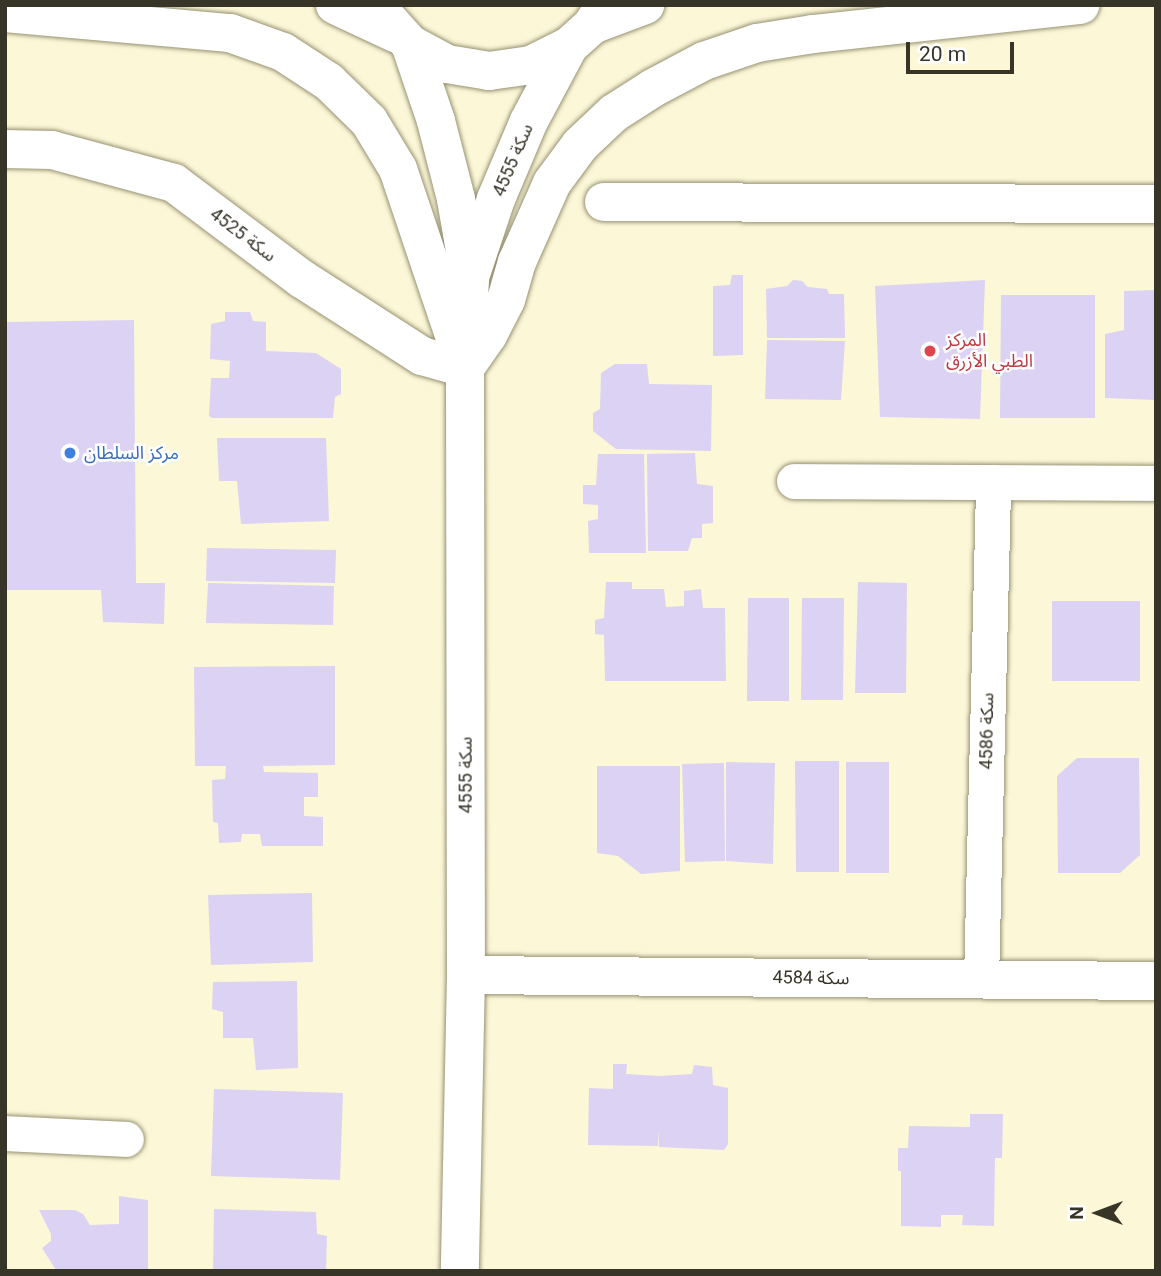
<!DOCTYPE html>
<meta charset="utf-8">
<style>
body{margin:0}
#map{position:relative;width:1161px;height:1276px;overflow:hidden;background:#fcf7d7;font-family:Roboto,"Noto Sans Arabic",sans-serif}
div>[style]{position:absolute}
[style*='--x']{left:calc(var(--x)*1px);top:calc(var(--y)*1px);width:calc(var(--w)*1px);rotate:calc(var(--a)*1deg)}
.building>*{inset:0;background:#dcd2f3}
.roads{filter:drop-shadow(0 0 2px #969274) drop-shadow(0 0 2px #969274)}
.minor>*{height:35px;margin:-17.5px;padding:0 17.5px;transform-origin:17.5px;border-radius:17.5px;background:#fff}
.tertiary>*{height:38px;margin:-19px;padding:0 19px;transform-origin:19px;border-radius:19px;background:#fff}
.primary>*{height:38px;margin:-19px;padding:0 19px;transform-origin:19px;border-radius:19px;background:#fff}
.dots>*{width:19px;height:19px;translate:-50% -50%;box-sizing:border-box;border:4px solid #fff;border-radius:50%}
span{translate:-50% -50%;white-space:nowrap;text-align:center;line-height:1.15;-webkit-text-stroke:5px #fff;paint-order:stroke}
.street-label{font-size:18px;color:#373528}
.health-label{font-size:18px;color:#be3a42}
.left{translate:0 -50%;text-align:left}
.shop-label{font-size:18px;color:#366cbe}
.frame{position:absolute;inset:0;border:7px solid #373528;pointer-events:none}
.north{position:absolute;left:1063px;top:1178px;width:70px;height:70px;-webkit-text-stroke:5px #fff;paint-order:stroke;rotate:270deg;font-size:19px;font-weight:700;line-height:28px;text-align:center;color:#373528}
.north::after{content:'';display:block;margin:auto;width:24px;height:32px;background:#373528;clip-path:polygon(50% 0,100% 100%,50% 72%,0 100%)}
.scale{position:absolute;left:906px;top:42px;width:108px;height:32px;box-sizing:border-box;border:4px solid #373528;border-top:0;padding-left:9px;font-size:21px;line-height:24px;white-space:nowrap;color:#373528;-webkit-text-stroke:5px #fff;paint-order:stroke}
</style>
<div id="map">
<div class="building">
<i style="clip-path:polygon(732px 275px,743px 275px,743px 355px,713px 356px,713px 286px,730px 285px)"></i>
<i style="clip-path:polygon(793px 280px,802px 281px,808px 287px,827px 289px,829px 294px,844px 294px,845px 338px,767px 338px,766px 289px,787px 286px)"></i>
<i style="clip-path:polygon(985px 280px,980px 419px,880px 417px,875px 286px)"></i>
<i style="clip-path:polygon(1156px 290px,1156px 400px,1105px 398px,1105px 334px,1124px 330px,1124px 291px)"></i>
<i style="clip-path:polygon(1001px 295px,1095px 295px,1095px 418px,1000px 418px)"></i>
<i style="clip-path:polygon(225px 312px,250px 312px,253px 321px,266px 322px,266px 351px,316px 353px,341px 369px,341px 394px,335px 397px,333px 418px,212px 418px,209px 416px,211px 378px,229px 378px,230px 361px,210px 359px,211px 324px,225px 321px)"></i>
<i style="clip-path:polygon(134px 320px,136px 583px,165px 583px,164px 624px,103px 622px,101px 590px,5px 590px,5px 322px)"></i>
<i style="clip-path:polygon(767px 340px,845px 341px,841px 400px,765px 399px)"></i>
<i style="clip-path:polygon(615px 364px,647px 364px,649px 384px,712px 385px,711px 451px,616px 449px,593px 431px,593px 413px,600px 409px,601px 373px)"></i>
<i style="clip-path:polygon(217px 438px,326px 438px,329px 521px,241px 524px,237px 481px,219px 481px)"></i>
<i style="clip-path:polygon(695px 453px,697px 484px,713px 486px,713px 523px,702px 524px,702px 538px,692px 538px,688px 551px,648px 551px,647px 454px)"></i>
<i style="clip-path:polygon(598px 454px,644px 454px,646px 553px,589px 553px,588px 521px,598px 519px,598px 505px,583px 504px,583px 485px,596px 485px)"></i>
<i style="clip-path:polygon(207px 548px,336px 550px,335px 583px,206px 581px)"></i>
<i style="clip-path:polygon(606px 582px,632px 582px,632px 589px,664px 589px,666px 607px,684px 606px,684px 591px,701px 589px,703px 608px,725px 608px,726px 681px,605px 681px,604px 635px,595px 634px,595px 620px,604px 618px)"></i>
<i style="clip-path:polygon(858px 582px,907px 583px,906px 693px,855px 693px)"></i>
<i style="clip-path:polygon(208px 583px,334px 586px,333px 625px,206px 623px)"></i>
<i style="clip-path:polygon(748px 598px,789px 598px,789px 701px,747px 701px)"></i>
<i style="clip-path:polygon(802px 598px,844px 598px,843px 700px,801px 700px)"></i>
<i style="clip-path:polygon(1052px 601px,1140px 601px,1140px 681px,1052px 681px)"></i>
<i style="clip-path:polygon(335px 666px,335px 765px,263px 766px,264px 772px,318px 773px,318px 797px,304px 797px,304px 816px,323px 817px,323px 846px,262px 846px,260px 834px,242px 834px,241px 842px,219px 843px,218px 823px,213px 822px,212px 780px,225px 779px,226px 766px,195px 766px,194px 667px)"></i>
<i style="clip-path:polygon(1077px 758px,1139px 758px,1140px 855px,1120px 873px,1058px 873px,1057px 776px)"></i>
<i style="clip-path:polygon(795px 761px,839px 761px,839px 872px,796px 872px)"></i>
<i style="clip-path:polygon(726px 762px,775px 763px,773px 864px,726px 861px)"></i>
<i style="clip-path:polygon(846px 762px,889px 762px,889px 873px,846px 873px)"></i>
<i style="clip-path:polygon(724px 763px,725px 861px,685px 862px,682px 764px)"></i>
<i style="clip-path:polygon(597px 766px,680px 766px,680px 871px,641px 874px,618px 856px,597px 853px)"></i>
<i style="clip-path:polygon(312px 893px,313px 962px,211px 965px,208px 895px)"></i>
<i style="clip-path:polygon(297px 981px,298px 1068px,256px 1070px,253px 1038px,223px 1038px,223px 1012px,212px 1009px,213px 982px)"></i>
<i style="clip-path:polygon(613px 1064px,627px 1064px,626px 1074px,659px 1076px,692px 1074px,694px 1065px,712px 1067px,713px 1085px,728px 1088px,728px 1144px,724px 1150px,659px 1147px,659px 1129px,658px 1146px,588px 1145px,589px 1088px,613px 1089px)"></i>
<i style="clip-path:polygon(214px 1089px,343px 1093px,340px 1180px,211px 1176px)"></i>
<i style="clip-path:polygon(970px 1114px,1003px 1114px,1002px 1158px,995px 1158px,994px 1226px,962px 1225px,963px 1215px,941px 1215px,941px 1227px,901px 1226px,901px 1171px,898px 1171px,898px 1148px,908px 1148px,909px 1126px,970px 1127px)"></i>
<i style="clip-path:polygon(119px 1196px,148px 1200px,148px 1271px,56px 1270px,42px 1248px,51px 1241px,51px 1234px,39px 1210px,75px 1210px,83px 1214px,90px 1225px,119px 1224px)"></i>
<i style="clip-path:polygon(214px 1209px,316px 1212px,317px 1234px,327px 1236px,326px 1271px,213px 1271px)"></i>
</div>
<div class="roads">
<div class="minor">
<i style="--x:794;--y:481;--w:362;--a:0.3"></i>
<i style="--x:981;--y:980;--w:498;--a:-88.6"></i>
<i style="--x:5;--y:1133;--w:121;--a:2.8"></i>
</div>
<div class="tertiary">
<i style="--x:410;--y:44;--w:81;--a:71.3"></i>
<i style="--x:436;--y:121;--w:81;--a:75.6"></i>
<i style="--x:456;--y:199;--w:82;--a:80.2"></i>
<i style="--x:470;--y:280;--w:88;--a:93.3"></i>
<i style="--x:465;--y:368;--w:607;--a:89.91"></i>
<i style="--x:466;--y:975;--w:296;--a:91.2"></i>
<i style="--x:5;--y:149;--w:47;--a:1.2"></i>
<i style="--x:52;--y:150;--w:126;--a:15.1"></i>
<i style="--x:174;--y:183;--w:160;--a:36.9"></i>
<i style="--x:302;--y:279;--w:143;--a:32.7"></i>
<i style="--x:422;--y:356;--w:45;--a:15.6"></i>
<i style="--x:604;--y:202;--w:552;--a:0.21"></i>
<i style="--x:471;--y:274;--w:79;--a:-71.6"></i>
<i style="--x:496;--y:199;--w:85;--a:-67.1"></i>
<i style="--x:529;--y:121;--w:85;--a:-61.9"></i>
<i style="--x:466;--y:975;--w:690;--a:0.5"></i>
</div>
<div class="primary">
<i style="--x:335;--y:5;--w:68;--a:25.1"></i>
<i style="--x:375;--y:5;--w:52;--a:48.1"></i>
<i style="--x:410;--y:44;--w:42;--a:28.4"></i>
<i style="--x:447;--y:64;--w:43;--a:9.5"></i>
<i style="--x:489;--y:71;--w:42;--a:-8.1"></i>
<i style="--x:531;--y:65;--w:42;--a:-26.6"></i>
<i style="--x:569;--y:46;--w:31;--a:-42"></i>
<i style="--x:592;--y:25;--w:24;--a:-57"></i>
<i style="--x:5;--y:13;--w:226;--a:5.1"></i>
<i style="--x:230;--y:33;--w:56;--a:19.7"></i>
<i style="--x:283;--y:52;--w:55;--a:33.1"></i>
<i style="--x:329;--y:82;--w:56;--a:44.3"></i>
<i style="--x:369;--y:121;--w:56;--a:58.9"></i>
<i style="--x:398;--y:169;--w:210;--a:71.4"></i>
<i style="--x:592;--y:25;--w:57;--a:-20.7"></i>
<i style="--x:465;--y:368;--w:40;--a:-55.1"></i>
<i style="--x:488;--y:335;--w:39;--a:-63"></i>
<i style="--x:506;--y:300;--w:40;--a:-74"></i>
<i style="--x:517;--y:262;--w:86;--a:-66.1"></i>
<i style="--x:552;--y:183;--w:47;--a:-53.6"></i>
<i style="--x:580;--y:145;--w:47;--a:-43.3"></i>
<i style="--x:614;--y:113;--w:46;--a:-32.7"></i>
<i style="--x:653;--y:88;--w:58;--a:-27.9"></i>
<i style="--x:704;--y:61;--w:56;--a:-18.8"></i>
<i style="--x:757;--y:43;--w:57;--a:-9.1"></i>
<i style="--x:813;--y:34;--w:269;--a:-6.2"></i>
</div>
</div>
<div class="dots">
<i style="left:930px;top:351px;background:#e0444e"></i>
<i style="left:70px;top:453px;background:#3f7fe0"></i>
</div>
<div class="street-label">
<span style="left:513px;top:160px;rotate:-67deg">سكة 4555</span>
<span style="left:243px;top:235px;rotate:37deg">سكة 4525</span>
<span style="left:987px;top:731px;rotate:-89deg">سكة 4586</span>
<span style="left:466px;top:775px;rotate:-90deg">سكة 4555</span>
<span style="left:811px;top:978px;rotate:1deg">سكة 4584</span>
</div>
<div class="health-label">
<span class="left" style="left:946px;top:351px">المركز<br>الطبي الأزرق</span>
</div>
<div class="shop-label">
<span class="left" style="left:84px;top:453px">مركز السلطان</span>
</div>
<div class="frame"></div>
<div class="north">N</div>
<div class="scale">20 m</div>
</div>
